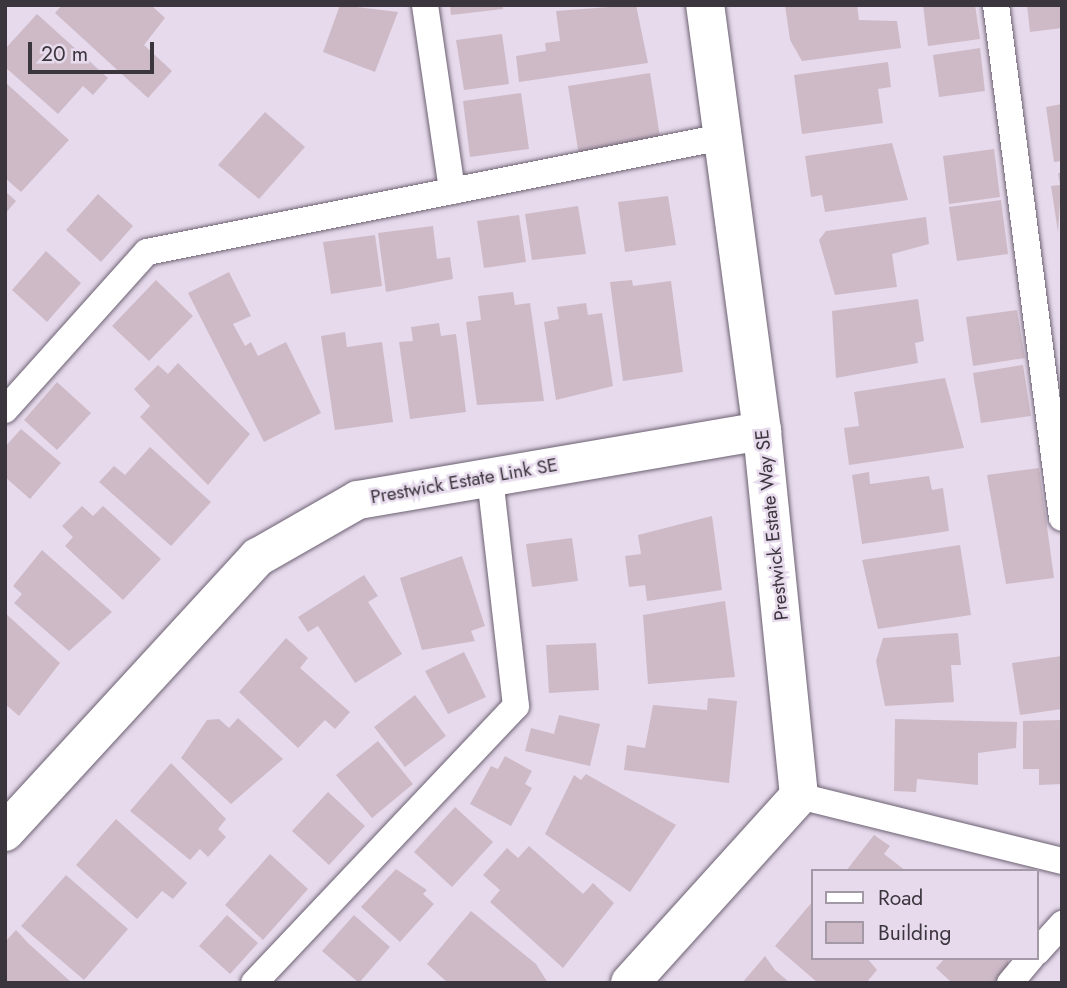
<!DOCTYPE html>
<style>
body{margin:0}
#map{position:relative;width:1067px;height:988px;overflow:hidden;background:#e6daec;font-family:Jost,sans-serif}
div>[style]{position:absolute}
[style*='--x']{left:calc(var(--x)*1px);top:calc(var(--y)*1px);width:calc(var(--w)*1px);rotate:calc(var(--a)*1deg)}
.building>*{inset:0;background:#cebac7}
.roads{filter:drop-shadow(0 0 2px #6c6172) drop-shadow(0 0 2px #6c6172)}
.lane>*{height:26px;margin:-13px;padding:0 13px;transform-origin:13px;border-radius:13px;background:#fff}
.street>*{height:38px;margin:-19px;padding:0 19px;transform-origin:19px;border-radius:19px;background:#fff}
span{translate:-50% -50%;white-space:nowrap;text-align:center;line-height:1.15;-webkit-text-stroke:5px #e6daec;paint-order:stroke}
.street-label{font-size:19px;color:#3b363d}
.frame{position:absolute;inset:0;border:7px solid #3b363d;pointer-events:none}
.legend{position:absolute;left:811px;top:869px;width:228px;height:91px;box-sizing:border-box;background:#e6daec;border:2px solid #a298a6;margin:0;padding:9px 12px;list-style:none;font-size:21px;color:#3b363d}
.legend li{display:flex;align-items:center;gap:14px;height:35px}
.legend b{width:35px;border:2px solid #a298a6}
.scale{position:absolute;left:28px;top:42px;width:126px;height:32px;box-sizing:border-box;border:4px solid #3b363d;border-top:0;padding-left:9px;font-size:21px;line-height:24px;white-space:nowrap;color:#3b363d;-webkit-text-stroke:5px #e6daec;paint-order:stroke}
</style>
<div id="map">
<div class="building">
<i style="clip-path:polygon(62px 5px,151px 5px,165px 18px,144px 45px,172px 71px,148px 98px,55px 13px)"></i>
<i style="clip-path:polygon(340px 5px,398px 12px,375px 72px,323px 52px)"></i>
<i style="clip-path:polygon(450px 5px,502px 5px,503px 9px,451px 15px)"></i>
<i style="clip-path:polygon(636px 5px,648px 63px,519px 82px,516px 56px,546px 51px,545px 43px,560px 41px,556px 11px)"></i>
<i style="clip-path:polygon(785px 5px,857px 5px,859px 20px,897px 21px,901px 48px,802px 61px,790px 40px)"></i>
<i style="clip-path:polygon(923px 5px,975px 5px,980px 39px,928px 46px)"></i>
<i style="clip-path:polygon(1027px 5px,1062px 5px,1062px 28px,1030px 32px)"></i>
<i style="clip-path:polygon(37px 14px,108px 78px,93px 95px,83px 86px,58px 114px,5px 67px,5px 49px)"></i>
<i style="clip-path:polygon(502px 34px,509px 84px,464px 90px,456px 40px)"></i>
<i style="clip-path:polygon(980px 48px,985px 91px,939px 97px,933px 55px)"></i>
<i style="clip-path:polygon(888px 62px,891px 87px,878px 89px,883px 123px,802px 134px,794px 75px)"></i>
<i style="clip-path:polygon(650px 73px,661px 143px,579px 156px,568px 86px)"></i>
<i style="clip-path:polygon(6px 83px,69px 140px,21px 192px,5px 178px)"></i>
<i style="clip-path:polygon(521px 93px,529px 149px,470px 157px,463px 101px)"></i>
<i style="clip-path:polygon(1062px 104px,1062px 161px,1054px 162px,1046px 107px)"></i>
<i style="clip-path:polygon(265px 112px,305px 147px,259px 199px,218px 165px)"></i>
<i style="clip-path:polygon(892px 143px,908px 200px,825px 212px,822px 195px,811px 197px,805px 156px)"></i>
<i style="clip-path:polygon(994px 149px,1000px 197px,949px 204px,943px 156px)"></i>
<i style="clip-path:polygon(1058px 173px,1062px 173px,1058px 232px,1051px 186px,1060px 185px)"></i>
<i style="clip-path:polygon(5px 191px,16px 201px,5px 214px)"></i>
<i style="clip-path:polygon(98px 194px,133px 226px,101px 262px,66px 230px)"></i>
<i style="clip-path:polygon(668px 196px,676px 245px,625px 252px,618px 202px)"></i>
<i style="clip-path:polygon(1001px 200px,1008px 254px,957px 261px,949px 207px)"></i>
<i style="clip-path:polygon(578px 206px,586px 254px,532px 260px,525px 214px)"></i>
<i style="clip-path:polygon(519px 215px,526px 262px,484px 268px,477px 221px)"></i>
<i style="clip-path:polygon(926px 217px,929px 244px,892px 254px,897px 287px,835px 295px,819px 240px,826px 231px)"></i>
<i style="clip-path:polygon(433px 226px,437px 259px,450px 257px,453px 279px,386px 292px,378px 233px)"></i>
<i style="clip-path:polygon(375px 235px,382px 286px,331px 294px,323px 242px)"></i>
<i style="clip-path:polygon(46px 251px,81px 283px,47px 322px,12px 290px)"></i>
<i style="clip-path:polygon(229px 272px,251px 316px,233px 324px,245px 346px,251px 342px,258px 356px,286px 342px,321px 413px,264px 442px,188px 293px)"></i>
<i style="clip-path:polygon(156px 280px,193px 316px,149px 361px,112px 326px)"></i>
<i style="clip-path:polygon(632px 280px,633px 286px,671px 281px,683px 372px,623px 381px,610px 282px)"></i>
<i style="clip-path:polygon(513px 292px,515px 305px,530px 303px,544px 401px,477px 405px,466px 322px,481px 320px,478px 296px)"></i>
<i style="clip-path:polygon(918px 299px,924px 341px,915px 343px,918px 363px,836px 378px,832px 311px)"></i>
<i style="clip-path:polygon(586px 303px,588px 315px,602px 313px,613px 386px,556px 400px,544px 322px,559px 319px,557px 307px)"></i>
<i style="clip-path:polygon(1017px 310px,1025px 358px,973px 366px,966px 317px)"></i>
<i style="clip-path:polygon(439px 323px,441px 336px,456px 334px,466px 412px,410px 419px,399px 342px,413px 341px,411px 327px)"></i>
<i style="clip-path:polygon(345px 332px,347px 347px,382px 342px,393px 422px,335px 430px,321px 336px)"></i>
<i style="clip-path:polygon(178px 363px,250px 434px,208px 485px,140px 417px,150px 406px,134px 389px,158px 365px,168px 374px)"></i>
<i style="clip-path:polygon(1023px 365px,1031px 416px,981px 423px,973px 373px)"></i>
<i style="clip-path:polygon(945px 378px,964px 448px,849px 465px,844px 428px,859px 426px,854px 392px)"></i>
<i style="clip-path:polygon(57px 382px,91px 413px,57px 450px,24px 420px)"></i>
<i style="clip-path:polygon(21px 429px,61px 463px,30px 499px,5px 477px,5px 447px)"></i>
<i style="clip-path:polygon(150px 447px,211px 502px,171px 546px,99px 482px,114px 466px,125px 475px)"></i>
<i style="clip-path:polygon(1039px 468px,1054px 578px,1006px 584px,987px 475px)"></i>
<i style="clip-path:polygon(869px 472px,870px 484px,929px 476px,932px 490px,943px 488px,949px 531px,862px 544px,852px 475px)"></i>
<i style="clip-path:polygon(82px 506px,93px 516px,103px 506px,161px 559px,123px 600px,65px 546px,73px 537px,62px 526px)"></i>
<i style="clip-path:polygon(712px 516px,722px 590px,647px 601px,645px 585px,629px 587px,625px 556px,641px 554px,638px 535px)"></i>
<i style="clip-path:polygon(572px 538px,578px 581px,532px 587px,526px 544px)"></i>
<i style="clip-path:polygon(960px 545px,971px 615px,878px 629px,862px 560px)"></i>
<i style="clip-path:polygon(42px 550px,112px 612px,69px 651px,14px 603px,22px 594px,13px 586px)"></i>
<i style="clip-path:polygon(462px 556px,485px 626px,471px 631px,475px 641px,422px 650px,400px 578px)"></i>
<i style="clip-path:polygon(364px 575px,378px 596px,368px 602px,402px 654px,355px 683px,318px 626px,308px 632px,298px 617px)"></i>
<i style="clip-path:polygon(725px 601px,735px 677px,648px 684px,643px 615px)"></i>
<i style="clip-path:polygon(5px 613px,60px 663px,19px 716px,5px 704px)"></i>
<i style="clip-path:polygon(958px 633px,961px 665px,951px 665px,954px 702px,885px 706px,876px 661px,883px 638px)"></i>
<i style="clip-path:polygon(286px 638px,308px 658px,300px 668px,350px 712px,335px 729px,325px 720px,298px 748px,239px 692px)"></i>
<i style="clip-path:polygon(596px 643px,599px 690px,549px 693px,546px 645px)"></i>
<i style="clip-path:polygon(464px 652px,486px 697px,448px 714px,425px 671px)"></i>
<i style="clip-path:polygon(1062px 656px,1062px 709px,1020px 715px,1012px 663px)"></i>
<i style="clip-path:polygon(415px 695px,446px 736px,405px 767px,374px 727px)"></i>
<i style="clip-path:polygon(708px 698px,737px 701px,729px 783px,624px 770px,627px 745px,645px 748px,653px 705px,707px 710px)"></i>
<i style="clip-path:polygon(559px 715px,600px 724px,590px 766px,525px 751px,531px 728px,554px 734px)"></i>
<i style="clip-path:polygon(238px 718px,283px 759px,231px 804px,181px 758px,207px 720px,219px 719px,229px 728px)"></i>
<i style="clip-path:polygon(895px 719px,1017px 722px,1016px 748px,978px 753px,978px 785px,917px 779px,916px 792px,894px 791px)"></i>
<i style="clip-path:polygon(1062px 720px,1062px 784px,1039px 785px,1039px 769px,1023px 769px,1023px 721px)"></i>
<i style="clip-path:polygon(378px 741px,413px 784px,372px 818px,336px 775px)"></i>
<i style="clip-path:polygon(505px 756px,532px 771px,525px 784px,532px 788px,511px 826px,470px 804px,491px 766px,498px 769px)"></i>
<i style="clip-path:polygon(171px 763px,226px 819px,218px 829px,226px 837px,208px 857px,200px 849px,190px 860px,130px 811px)"></i>
<i style="clip-path:polygon(586px 774px,676px 825px,630px 892px,545px 834px,574px 775px,581px 780px)"></i>
<i style="clip-path:polygon(328px 792px,365px 826px,329px 865px,292px 831px)"></i>
<i style="clip-path:polygon(455px 807px,493px 842px,452px 887px,414px 852px)"></i>
<i style="clip-path:polygon(116px 819px,187px 883px,173px 899px,162px 891px,137px 919px,76px 865px)"></i>
<i style="clip-path:polygon(874px 835px,890px 846px,884px 854px,906px 871px,846px 871px)"></i>
<i style="clip-path:polygon(529px 846px,583px 894px,593px 883px,614px 903px,563px 968px,490px 902px,500px 890px,483px 875px,507px 848px,518px 858px)"></i>
<i style="clip-path:polygon(270px 854px,308px 889px,263px 940px,225px 905px)"></i>
<i style="clip-path:polygon(396px 869px,427px 890px,423px 894px,434px 904px,400px 942px,361px 907px)"></i>
<i style="clip-path:polygon(66px 875px,128px 929px,84px 980px,21px 926px)"></i>
<i style="clip-path:polygon(813px 901px,813px 958px,867px 958px,877px 970px,866px 983px,818px 983px,775px 946px)"></i>
<i style="clip-path:polygon(471px 911px,536px 964px,548px 983px,448px 983px,427px 964px)"></i>
<i style="clip-path:polygon(227px 915px,258px 943px,230px 974px,199px 946px)"></i>
<i style="clip-path:polygon(354px 915px,390px 947px,359px 983px,322px 951px)"></i>
<i style="clip-path:polygon(16px 930px,28px 943px,72px 983px,5px 983px,5px 942px)"></i>
<i style="clip-path:polygon(765px 956px,775px 970px,790px 983px,742px 983px)"></i>
<i style="clip-path:polygon(945px 958px,1008px 958px,1008px 966px,994px 983px,952px 983px,936px 968px)"></i>
</div>
<div class="roads">
<div class="lane">
<i style="--x:425;--y:5;--w:188;--a:81.7"></i>
<i style="--x:996;--y:5;--w:517;--a:82.67"></i>
<i style="--x:5;--y:410;--w:212;--a:-48.1"></i>
<i style="--x:147;--y:252;--w:586;--a:-11.31"></i>
<i style="--x:799;--y:796;--w:271;--a:13.9"></i>
<i style="--x:1037;--y:952;--w:38;--a:-48"></i>
<i style="--x:254;--y:983;--w:381;--a:-46.6"></i>
<i style="--x:516;--y:706;--w:230;--a:-96.5"></i>
<i style="--x:1010;--y:983;--w:33;--a:-50"></i>
</div>
<div class="street">
<i style="--x:5;--y:832;--w:374;--a:-47.4"></i>
<i style="--x:258;--y:557;--w:115;--a:-29.7"></i>
<i style="--x:358;--y:500;--w:410;--a:-9.7"></i>
<i style="--x:630;--y:983;--w:252;--a:-47.9"></i>
<i style="--x:799;--y:796;--w:367;--a:-95.8"></i>
<i style="--x:762;--y:431;--w:430;--a:-97.6"></i>
</div>
</div>
<div class="street-label">
<span style="left:464px;top:481px;rotate:-10deg">Prestwick Estate Link SE</span>
<span style="left:772px;top:525px;rotate:-96deg">Prestwick Estate Way SE</span>
</div>
<div class="frame"></div>
<ul class="legend">
<li><b style="height:9px;background:#fff"></b>Road</li>
<li><b style="height:19px;background:#cebac7"></b>Building</li>
</ul>
<div class="scale">20 m</div>
</div>
